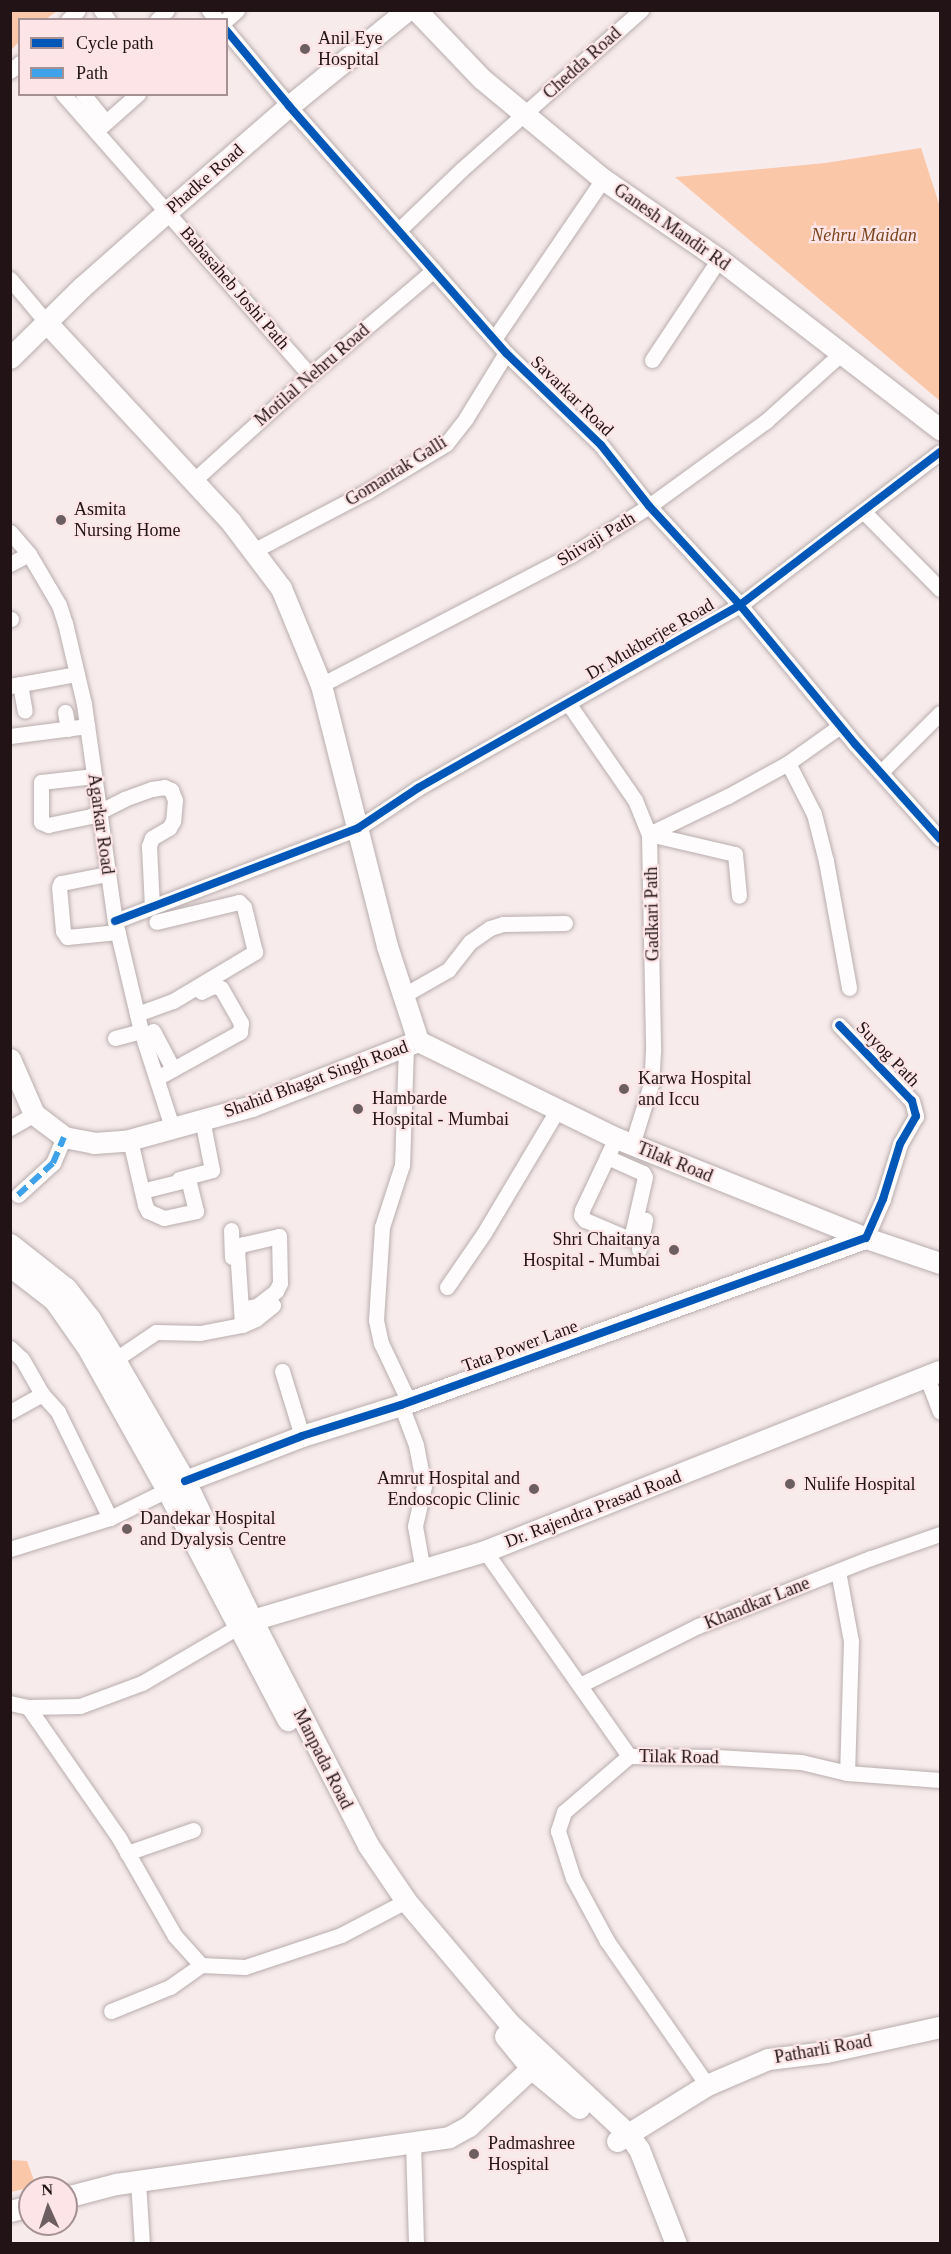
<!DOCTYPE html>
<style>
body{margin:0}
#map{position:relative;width:951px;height:2254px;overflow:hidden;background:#f7ebec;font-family:"Times New Roman",serif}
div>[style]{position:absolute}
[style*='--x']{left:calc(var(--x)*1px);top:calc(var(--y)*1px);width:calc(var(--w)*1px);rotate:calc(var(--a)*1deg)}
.green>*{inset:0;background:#fac7a9}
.roads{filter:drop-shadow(0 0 2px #b9adae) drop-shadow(0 0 2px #b9adae)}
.street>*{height:15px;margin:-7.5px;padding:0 7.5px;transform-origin:7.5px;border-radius:7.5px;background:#fefcfc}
.secondary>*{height:21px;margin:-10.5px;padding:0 10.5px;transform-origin:10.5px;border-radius:10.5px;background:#fefcfc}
.quiet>*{height:6px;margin-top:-3px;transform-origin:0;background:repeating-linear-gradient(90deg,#3ea2ea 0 12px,transparent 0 18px)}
.cycleway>*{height:8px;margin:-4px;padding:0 4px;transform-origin:4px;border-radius:4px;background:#0057b8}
.dots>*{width:16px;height:16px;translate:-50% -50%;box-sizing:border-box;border:3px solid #fde5e7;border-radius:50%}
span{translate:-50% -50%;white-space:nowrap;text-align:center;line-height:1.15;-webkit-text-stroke:4.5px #fde5e7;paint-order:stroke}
.poi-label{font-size:18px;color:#221416}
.left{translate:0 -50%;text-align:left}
.right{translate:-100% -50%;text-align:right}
.street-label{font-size:18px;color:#221416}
.park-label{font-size:18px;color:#7d461f;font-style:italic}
.frame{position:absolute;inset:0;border:12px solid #221416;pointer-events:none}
.legend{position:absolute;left:18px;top:18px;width:210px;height:78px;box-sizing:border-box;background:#fde5e7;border:2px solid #a59193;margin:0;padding:8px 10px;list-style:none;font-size:18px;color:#221416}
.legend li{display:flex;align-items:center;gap:12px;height:30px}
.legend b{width:30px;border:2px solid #a59193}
.north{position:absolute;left:18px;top:2176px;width:60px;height:60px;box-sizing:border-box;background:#fde5e7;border:2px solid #a59193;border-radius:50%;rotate:357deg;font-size:16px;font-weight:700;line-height:24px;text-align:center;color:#221416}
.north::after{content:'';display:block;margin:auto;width:21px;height:27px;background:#6d5f61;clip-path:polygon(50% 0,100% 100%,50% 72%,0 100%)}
</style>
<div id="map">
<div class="green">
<i style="clip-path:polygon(11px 10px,57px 10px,57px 11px,46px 19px,20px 20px,19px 42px,11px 50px)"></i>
<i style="clip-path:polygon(921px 148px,940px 207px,940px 401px,675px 177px,825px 163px)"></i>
<i style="clip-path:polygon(10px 2160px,27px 2161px,36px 2186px,11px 2192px)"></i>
</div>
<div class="roads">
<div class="street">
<i style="--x:101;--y:10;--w:12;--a:55"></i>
<i style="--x:209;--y:10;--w:13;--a:51"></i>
<i style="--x:68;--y:20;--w:14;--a:-45"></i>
<i style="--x:157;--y:20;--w:14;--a:-45"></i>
<i style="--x:226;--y:20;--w:15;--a:-42"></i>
<i style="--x:226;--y:30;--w:99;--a:50.3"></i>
<i style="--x:289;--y:106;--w:329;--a:48.7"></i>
<i style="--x:506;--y:353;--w:132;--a:44.1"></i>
<i style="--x:601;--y:445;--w:78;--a:51.8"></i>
<i style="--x:649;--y:506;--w:134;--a:47.4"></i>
<i style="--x:740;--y:605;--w:180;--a:50.4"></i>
<i style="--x:855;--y:744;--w:127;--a:48.2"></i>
<i style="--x:10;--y:71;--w:13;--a:-39"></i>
<i style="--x:63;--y:94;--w:374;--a:48.7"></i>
<i style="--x:83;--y:94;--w:36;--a:51"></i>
<i style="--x:96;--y:131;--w:56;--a:-41.4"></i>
<i style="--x:400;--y:229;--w:85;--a:-44"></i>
<i style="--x:461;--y:170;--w:241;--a:-41.6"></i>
<i style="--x:10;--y:279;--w:57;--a:49.9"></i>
<i style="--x:494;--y:339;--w:194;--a:-55.7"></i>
<i style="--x:652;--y:360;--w:121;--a:-56.4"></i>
<i style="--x:192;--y:482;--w:159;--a:-42.2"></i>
<i style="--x:310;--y:375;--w:162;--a:-40.3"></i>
<i style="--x:864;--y:512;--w:108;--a:45.4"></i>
<i style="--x:10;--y:532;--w:29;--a:49"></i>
<i style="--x:29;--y:554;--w:59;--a:59.5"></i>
<i style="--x:59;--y:605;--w:19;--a:72"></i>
<i style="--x:65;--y:623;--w:83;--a:76.8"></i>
<i style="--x:84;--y:704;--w:219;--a:81.9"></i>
<i style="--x:115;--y:921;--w:113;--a:76.7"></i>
<i style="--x:141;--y:1031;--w:101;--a:72.1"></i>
<i style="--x:253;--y:551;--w:127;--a:-27.6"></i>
<i style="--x:366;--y:492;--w:93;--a:-31"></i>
<i style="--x:446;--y:444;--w:33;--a:-52"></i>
<i style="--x:466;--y:418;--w:76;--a:-58.4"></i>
<i style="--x:10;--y:564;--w:21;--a:-28"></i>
<i style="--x:10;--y:619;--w:1;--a:0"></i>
<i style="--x:20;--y:684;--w:27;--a:80"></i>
<i style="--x:321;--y:685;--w:282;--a:-27.5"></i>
<i style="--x:571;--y:555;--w:92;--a:-32.1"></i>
<i style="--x:649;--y:506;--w:145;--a:-36"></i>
<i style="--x:766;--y:421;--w:103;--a:-41.9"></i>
<i style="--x:10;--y:686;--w:68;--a:-10.2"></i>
<i style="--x:568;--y:703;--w:118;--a:55.4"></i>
<i style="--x:635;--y:800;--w:37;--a:68"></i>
<i style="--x:649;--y:834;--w:217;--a:88.9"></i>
<i style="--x:653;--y:1051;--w:33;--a:93"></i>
<i style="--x:651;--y:1084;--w:64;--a:107.3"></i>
<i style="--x:65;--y:712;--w:17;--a:80"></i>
<i style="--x:10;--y:736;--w:78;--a:-7.4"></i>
<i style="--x:788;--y:763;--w:57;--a:63"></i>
<i style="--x:814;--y:814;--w:49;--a:75.7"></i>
<i style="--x:826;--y:861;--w:129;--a:79.7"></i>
<i style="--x:881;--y:772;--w:83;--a:-45"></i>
<i style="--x:94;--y:776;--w:53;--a:173.5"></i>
<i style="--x:41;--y:782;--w:40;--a:90"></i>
<i style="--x:41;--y:822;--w:8;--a:23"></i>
<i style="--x:48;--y:825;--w:44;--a:-11.8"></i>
<i style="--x:91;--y:816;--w:37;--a:-27"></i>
<i style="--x:124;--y:799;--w:30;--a:-20"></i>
<i style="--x:152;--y:789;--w:12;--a:-9"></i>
<i style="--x:164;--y:787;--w:8;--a:23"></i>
<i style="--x:171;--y:790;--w:11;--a:68"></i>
<i style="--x:175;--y:800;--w:21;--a:95"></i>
<i style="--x:173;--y:821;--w:8;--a:120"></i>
<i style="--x:169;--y:828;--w:20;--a:150"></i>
<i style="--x:152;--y:838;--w:9;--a:111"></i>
<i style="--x:149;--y:846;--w:61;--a:87.2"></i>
<i style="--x:649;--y:834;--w:88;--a:-25.7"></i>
<i style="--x:728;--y:796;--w:68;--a:-28.8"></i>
<i style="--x:788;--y:763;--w:64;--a:-35.4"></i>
<i style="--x:649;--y:834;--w:88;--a:13.1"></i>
<i style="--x:735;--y:854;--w:42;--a:84.6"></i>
<i style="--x:107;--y:874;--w:47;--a:168.9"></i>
<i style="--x:61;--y:883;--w:4;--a:117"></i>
<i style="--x:59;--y:887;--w:44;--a:84.8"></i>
<i style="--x:63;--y:931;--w:7;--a:56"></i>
<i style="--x:67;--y:937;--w:51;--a:-5.6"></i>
<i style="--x:115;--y:921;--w:260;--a:-20.9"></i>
<i style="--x:358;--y:828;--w:72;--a:-33.7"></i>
<i style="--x:418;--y:788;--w:370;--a:-29.6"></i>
<i style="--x:740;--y:605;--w:252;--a:-37.4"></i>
<i style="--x:404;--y:995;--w:51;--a:-29.6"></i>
<i style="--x:448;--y:970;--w:36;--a:-52"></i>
<i style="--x:470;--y:942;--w:24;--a:-35"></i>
<i style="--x:490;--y:928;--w:14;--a:-17"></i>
<i style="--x:503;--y:924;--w:62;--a:-0.9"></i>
<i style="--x:137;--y:1014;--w:38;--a:-20"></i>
<i style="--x:173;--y:1001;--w:96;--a:-30.9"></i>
<i style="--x:255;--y:952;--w:46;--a:-103.7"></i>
<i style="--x:244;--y:907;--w:7;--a:-135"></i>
<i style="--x:239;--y:902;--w:85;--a:166.5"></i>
<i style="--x:839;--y:1025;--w:105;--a:46.2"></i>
<i style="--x:912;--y:1101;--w:16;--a:75"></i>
<i style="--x:916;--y:1116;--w:32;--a:120"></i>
<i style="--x:900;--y:1144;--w:58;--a:107.2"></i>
<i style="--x:883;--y:1199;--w:43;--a:113.6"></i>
<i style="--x:153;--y:1031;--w:43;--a:62.2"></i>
<i style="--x:115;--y:1038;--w:27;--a:-15"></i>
<i style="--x:406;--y:1046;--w:119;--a:91.9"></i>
<i style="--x:402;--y:1165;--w:65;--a:107.9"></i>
<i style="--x:382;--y:1227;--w:93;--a:93.7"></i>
<i style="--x:376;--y:1320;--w:24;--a:78"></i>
<i style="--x:381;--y:1343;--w:65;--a:64.6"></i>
<i style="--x:157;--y:1078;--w:95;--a:-29"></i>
<i style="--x:240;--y:1032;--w:9;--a:-84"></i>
<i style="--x:241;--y:1023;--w:40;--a:-119.7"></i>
<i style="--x:221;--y:988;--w:8;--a:-166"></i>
<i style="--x:213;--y:986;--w:13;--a:153"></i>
<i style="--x:10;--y:1128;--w:28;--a:-30"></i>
<i style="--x:130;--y:1140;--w:67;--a:77"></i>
<i style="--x:145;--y:1205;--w:7;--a:63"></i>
<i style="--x:148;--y:1211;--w:17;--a:24"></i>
<i style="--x:164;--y:1218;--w:33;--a:-12"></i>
<i style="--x:196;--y:1211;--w:30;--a:-104"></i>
<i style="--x:189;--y:1182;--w:4;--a:-146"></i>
<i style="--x:186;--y:1180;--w:45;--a:166"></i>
<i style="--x:607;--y:1157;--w:39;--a:24"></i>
<i style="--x:643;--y:1173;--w:4;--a:63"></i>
<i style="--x:645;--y:1177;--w:58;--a:102.8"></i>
<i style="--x:632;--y:1234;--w:6;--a:141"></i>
<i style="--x:627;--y:1238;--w:46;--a:-156.8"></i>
<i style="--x:585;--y:1220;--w:6;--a:-129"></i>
<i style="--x:581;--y:1215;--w:5;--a:-79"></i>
<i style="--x:582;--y:1210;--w:59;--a:-64.7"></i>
<i style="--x:607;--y:1157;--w:21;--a:-65"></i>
<i style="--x:179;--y:1179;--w:34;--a:-15"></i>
<i style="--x:212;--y:1170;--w:52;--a:-101.1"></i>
<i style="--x:18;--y:1195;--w:47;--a:-42.4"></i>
<i style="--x:53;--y:1163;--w:28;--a:-67"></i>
<i style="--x:231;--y:1230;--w:27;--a:88"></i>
<i style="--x:639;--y:1249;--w:30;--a:-78"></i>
<i style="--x:447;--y:1287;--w:65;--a:-55.6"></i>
<i style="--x:484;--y:1233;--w:144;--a:-59.2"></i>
<i style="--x:241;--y:1309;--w:16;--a:-11"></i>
<i style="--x:257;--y:1306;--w:24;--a:-38"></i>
<i style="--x:276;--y:1291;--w:9;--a:-63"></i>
<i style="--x:280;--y:1283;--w:47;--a:-91.2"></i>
<i style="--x:279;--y:1236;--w:37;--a:167"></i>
<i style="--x:243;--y:1244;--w:8;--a:140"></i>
<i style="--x:237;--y:1249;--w:76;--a:86.2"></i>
<i style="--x:10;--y:1348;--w:16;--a:43"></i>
<i style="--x:22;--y:1359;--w:40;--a:60.3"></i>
<i style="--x:107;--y:1365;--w:59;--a:-34"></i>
<i style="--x:156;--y:1332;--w:44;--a:1.3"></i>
<i style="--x:200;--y:1333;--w:43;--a:-10.8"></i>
<i style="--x:242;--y:1325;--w:15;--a:-23"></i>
<i style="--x:256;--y:1319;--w:22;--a:-39"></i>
<i style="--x:282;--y:1371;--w:68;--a:72.9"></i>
<i style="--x:927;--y:1378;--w:36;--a:69"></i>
<i style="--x:401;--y:1405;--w:43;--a:69.4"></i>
<i style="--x:416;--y:1445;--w:42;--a:79"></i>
<i style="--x:424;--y:1486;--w:41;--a:102.7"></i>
<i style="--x:415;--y:1526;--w:46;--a:79.9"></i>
<i style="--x:10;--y:1412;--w:37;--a:-29"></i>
<i style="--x:42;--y:1394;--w:24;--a:48"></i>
<i style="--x:58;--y:1412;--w:118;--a:63.9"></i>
<i style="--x:10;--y:1549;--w:105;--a:-17.2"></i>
<i style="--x:110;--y:1518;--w:64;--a:-26.2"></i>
<i style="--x:485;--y:1551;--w:251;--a:54.9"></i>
<i style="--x:629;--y:1756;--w:87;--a:0.7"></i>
<i style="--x:716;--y:1757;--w:85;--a:3.4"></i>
<i style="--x:801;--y:1762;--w:47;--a:13.4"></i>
<i style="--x:847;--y:1773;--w:93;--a:4.3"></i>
<i style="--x:838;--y:1571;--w:71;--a:79.5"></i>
<i style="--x:851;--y:1641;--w:132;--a:91.7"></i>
<i style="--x:580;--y:1685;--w:132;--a:-26.6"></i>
<i style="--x:698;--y:1626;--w:186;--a:-21.5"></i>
<i style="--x:871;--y:1558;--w:73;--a:-19.2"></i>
<i style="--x:10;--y:1703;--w:18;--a:13"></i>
<i style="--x:28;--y:1707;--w:52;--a:-1.1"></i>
<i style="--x:80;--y:1706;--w:66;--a:-20.4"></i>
<i style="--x:142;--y:1683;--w:111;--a:-30.3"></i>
<i style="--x:28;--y:1707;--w:160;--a:55.2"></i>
<i style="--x:119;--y:1838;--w:113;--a:60.3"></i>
<i style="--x:175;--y:1936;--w:39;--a:48"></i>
<i style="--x:201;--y:1965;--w:44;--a:2.6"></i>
<i style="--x:245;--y:1967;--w:101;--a:-18.4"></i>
<i style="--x:341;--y:1935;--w:73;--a:-27.6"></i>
<i style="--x:629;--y:1756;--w:86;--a:139.3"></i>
<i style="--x:564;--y:1812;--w:20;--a:108"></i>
<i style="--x:558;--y:1831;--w:49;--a:72.3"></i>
<i style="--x:573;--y:1878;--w:72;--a:61.6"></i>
<i style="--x:607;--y:1941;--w:175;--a:55.2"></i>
<i style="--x:127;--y:1853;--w:70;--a:-19.2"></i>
<i style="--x:111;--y:2011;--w:64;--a:-22.1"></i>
<i style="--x:170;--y:1987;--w:38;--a:-35"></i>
<i style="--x:413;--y:2142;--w:102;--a:88.3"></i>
<i style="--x:138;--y:2181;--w:63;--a:86.4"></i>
</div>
<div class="secondary">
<i style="--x:416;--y:10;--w:95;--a:46.3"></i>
<i style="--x:482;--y:79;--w:157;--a:39.6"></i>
<i style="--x:603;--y:179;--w:141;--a:34.6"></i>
<i style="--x:719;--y:259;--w:279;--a:37.6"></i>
<i style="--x:47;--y:323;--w:271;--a:47.2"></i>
<i style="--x:231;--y:522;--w:83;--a:52.9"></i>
<i style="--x:281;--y:588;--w:105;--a:67.6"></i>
<i style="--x:321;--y:685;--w:269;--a:75.8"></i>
<i style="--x:387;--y:946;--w:100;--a:71.9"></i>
<i style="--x:10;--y:358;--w:101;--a:-44.6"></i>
<i style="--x:82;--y:287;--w:115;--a:-41.5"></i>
<i style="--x:168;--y:211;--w:160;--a:-41"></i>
<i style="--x:289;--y:106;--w:152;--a:-39.1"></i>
<i style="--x:418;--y:1041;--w:220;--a:26.1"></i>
<i style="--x:616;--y:1138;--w:269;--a:21.8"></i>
<i style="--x:866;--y:1238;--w:78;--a:18.7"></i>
<i style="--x:10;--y:1059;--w:60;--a:66.4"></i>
<i style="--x:34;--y:1114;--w:38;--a:37"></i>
<i style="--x:64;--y:1137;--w:31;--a:11"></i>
<i style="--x:94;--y:1143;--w:31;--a:-4"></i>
<i style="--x:125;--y:1141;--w:132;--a:-15.4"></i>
<i style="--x:252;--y:1106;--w:178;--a:-21.4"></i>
<i style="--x:10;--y:1244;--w:71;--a:38.2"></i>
<i style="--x:66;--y:1288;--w:37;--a:52"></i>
<i style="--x:89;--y:1317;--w:50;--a:58.8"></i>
<i style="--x:115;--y:1360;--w:140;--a:60"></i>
<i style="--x:185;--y:1481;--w:154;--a:64.3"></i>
<i style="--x:252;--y:1620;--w:253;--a:62.7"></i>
<i style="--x:368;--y:1845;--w:68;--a:55.8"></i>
<i style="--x:406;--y:1901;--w:161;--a:49.8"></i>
<i style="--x:510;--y:2024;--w:161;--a:43"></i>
<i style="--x:628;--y:2134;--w:19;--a:54"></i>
<i style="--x:639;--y:2149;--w:102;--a:68.7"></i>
<i style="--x:10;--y:1266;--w:56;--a:37.7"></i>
<i style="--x:54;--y:1300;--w:57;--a:54.9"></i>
<i style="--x:87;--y:1347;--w:164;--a:60.8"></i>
<i style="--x:167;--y:1490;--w:260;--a:62.3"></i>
<i style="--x:185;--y:1481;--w:125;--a:-21"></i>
<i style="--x:302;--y:1436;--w:104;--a:-17.4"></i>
<i style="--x:401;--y:1405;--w:494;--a:-19.8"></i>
<i style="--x:241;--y:1625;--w:12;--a:-24"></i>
<i style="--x:252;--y:1620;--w:243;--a:-16.5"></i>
<i style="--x:485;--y:1551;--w:489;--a:-21.6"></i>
<i style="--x:505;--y:2036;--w:43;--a:50.7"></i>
<i style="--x:532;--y:2069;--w:61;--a:39.7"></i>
<i style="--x:617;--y:2141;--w:106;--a:-31.9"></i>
<i style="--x:707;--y:2085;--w:66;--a:-23.1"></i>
<i style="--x:768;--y:2059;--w:58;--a:-6.9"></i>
<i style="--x:826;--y:2052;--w:117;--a:-12.4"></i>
<i style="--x:66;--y:2197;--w:52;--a:-14.6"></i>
<i style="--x:116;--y:2184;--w:336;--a:-8"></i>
<i style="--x:449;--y:2137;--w:23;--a:-29"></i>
<i style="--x:469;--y:2126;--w:98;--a:-42.9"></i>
<i style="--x:10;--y:2211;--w:21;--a:-14"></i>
</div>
</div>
<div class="quiet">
<i style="--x:18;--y:1195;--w:47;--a:-42.4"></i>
<i style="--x:53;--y:1163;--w:28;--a:-67"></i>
</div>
<div class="cycleway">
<i style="--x:226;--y:30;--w:99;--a:50.3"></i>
<i style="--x:289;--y:106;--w:329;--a:48.7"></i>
<i style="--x:506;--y:353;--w:132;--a:44.1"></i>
<i style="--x:601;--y:445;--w:78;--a:51.8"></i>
<i style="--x:649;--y:506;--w:134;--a:47.4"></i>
<i style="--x:740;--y:605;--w:180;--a:50.4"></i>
<i style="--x:855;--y:744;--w:127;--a:48.2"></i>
<i style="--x:115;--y:921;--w:260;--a:-20.9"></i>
<i style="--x:358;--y:828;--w:72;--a:-33.7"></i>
<i style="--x:418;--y:788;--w:370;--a:-29.6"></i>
<i style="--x:740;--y:605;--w:252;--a:-37.4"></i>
<i style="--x:185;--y:1481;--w:125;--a:-21"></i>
<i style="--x:302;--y:1436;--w:104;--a:-17.4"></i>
<i style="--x:401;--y:1405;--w:494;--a:-19.8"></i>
<i style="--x:866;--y:1238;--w:43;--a:-66.4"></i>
<i style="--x:883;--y:1199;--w:58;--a:-72.8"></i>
<i style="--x:900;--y:1144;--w:32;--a:-60"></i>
<i style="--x:916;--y:1116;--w:16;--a:-105"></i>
<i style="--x:912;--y:1101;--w:105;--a:-133.8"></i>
</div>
<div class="dots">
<i style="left:305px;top:49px;background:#6d5f61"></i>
<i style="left:61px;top:520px;background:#6d5f61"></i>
<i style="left:624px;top:1089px;background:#6d5f61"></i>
<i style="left:358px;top:1109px;background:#6d5f61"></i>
<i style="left:674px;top:1250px;background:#6d5f61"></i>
<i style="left:790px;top:1484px;background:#6d5f61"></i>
<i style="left:534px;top:1489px;background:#6d5f61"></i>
<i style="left:127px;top:1529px;background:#6d5f61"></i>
<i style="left:474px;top:2154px;background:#6d5f61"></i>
</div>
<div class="poi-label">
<span class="left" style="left:318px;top:49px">Anil Eye<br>Hospital</span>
<span class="left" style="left:74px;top:520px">Asmita<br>Nursing Home</span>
<span class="left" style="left:638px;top:1089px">Karwa Hospital<br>and Iccu</span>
<span class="left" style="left:372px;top:1109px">Hambarde<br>Hospital - Mumbai</span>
<span class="right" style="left:660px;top:1250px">Shri Chaitanya<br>Hospital - Mumbai</span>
<span class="right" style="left:520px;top:1489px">Amrut Hospital and<br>Endoscopic Clinic</span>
<span class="left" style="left:804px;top:1484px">Nulife Hospital</span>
<span class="left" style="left:140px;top:1529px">Dandekar Hospital<br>and Dyalysis Centre</span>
<span class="left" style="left:488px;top:2154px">Padmashree<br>Hospital</span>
</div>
<div class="street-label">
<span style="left:582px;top:63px;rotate:-42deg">Chedda Road</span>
<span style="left:205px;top:179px;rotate:-41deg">Phadke Road</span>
<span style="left:672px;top:227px;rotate:35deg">Ganesh Mandir Rd</span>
<span style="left:235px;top:288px;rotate:49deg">Babasaheb Joshi Path</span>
<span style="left:312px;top:375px;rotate:-41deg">Motilal Nehru Road</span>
<span style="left:572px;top:396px;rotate:44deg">Savarkar Road</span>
<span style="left:396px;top:471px;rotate:-32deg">Gomantak Galli</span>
<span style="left:596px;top:539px;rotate:-31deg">Shivaji Path</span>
<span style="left:650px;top:639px;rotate:-30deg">Dr Mukherjee Road</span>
<span style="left:101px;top:824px;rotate:82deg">Agarkar Road</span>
<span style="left:652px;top:914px;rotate:-91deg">Gadkari Path</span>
<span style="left:888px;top:1054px;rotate:46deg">Suyog Path</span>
<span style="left:316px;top:1079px;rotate:-20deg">Shahid Bhagat Singh Road</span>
<span style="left:675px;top:1162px;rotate:22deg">Tilak Road</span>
<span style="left:520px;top:1346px;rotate:-20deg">Tata Power Lane</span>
<span style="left:593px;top:1509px;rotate:-21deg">Dr. Rajendra Prasad Road</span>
<span style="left:757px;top:1603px;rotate:-22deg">Khandkar Lane</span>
<span style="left:679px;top:1757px;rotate:1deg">Tilak Road</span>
<span style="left:323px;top:1759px;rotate:63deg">Manpada Road</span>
<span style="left:823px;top:2049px;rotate:-10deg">Patharli Road</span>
</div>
<div class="park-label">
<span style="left:864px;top:235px">Nehru Maidan</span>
</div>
<div class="frame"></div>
<ul class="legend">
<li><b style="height:8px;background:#0057b8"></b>Cycle path</li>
<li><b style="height:8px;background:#3ea2ea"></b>Path</li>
</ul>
<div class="north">N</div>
</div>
